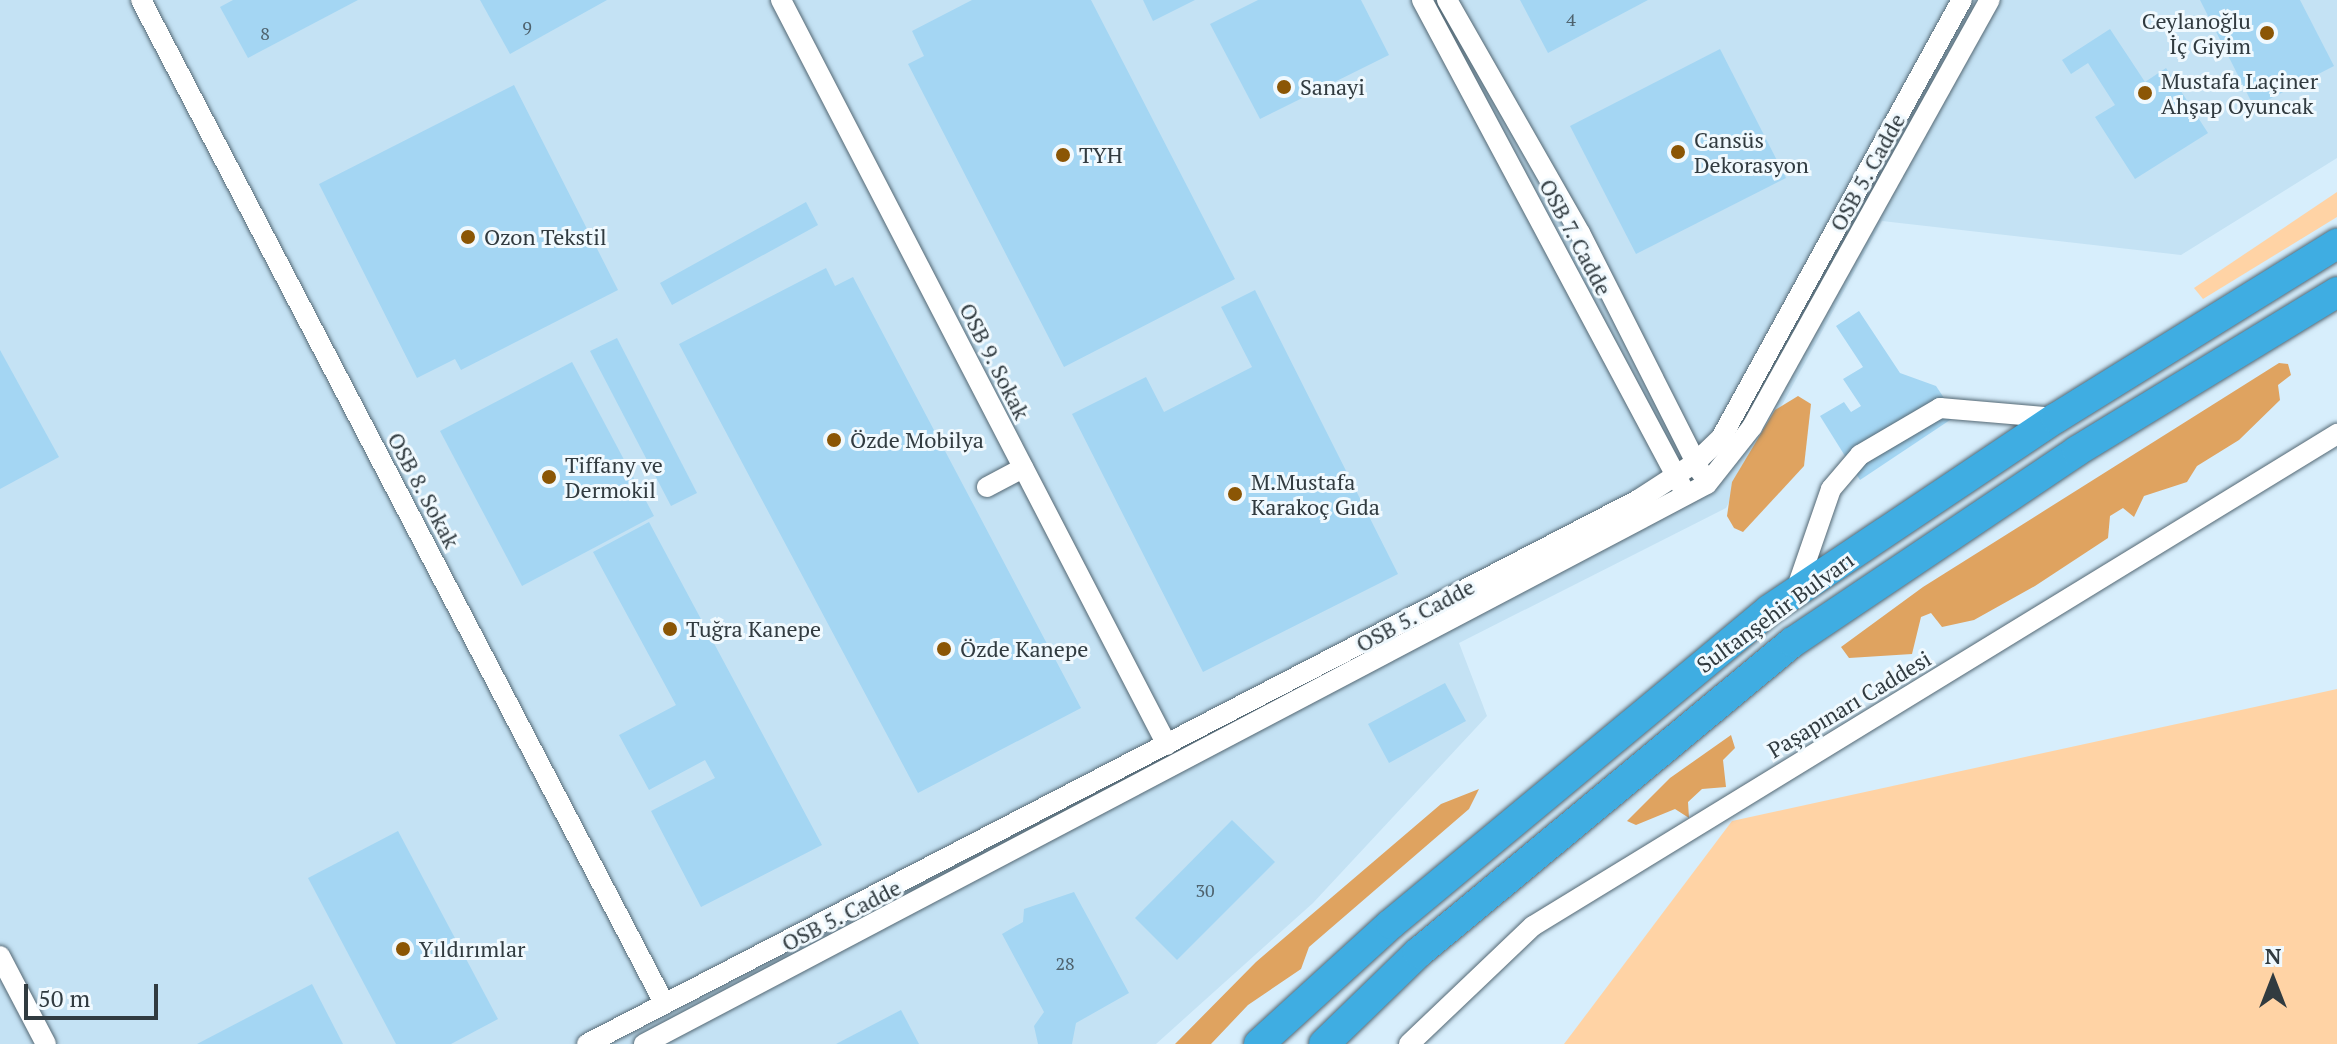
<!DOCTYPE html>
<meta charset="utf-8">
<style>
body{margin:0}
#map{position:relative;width:2337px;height:1044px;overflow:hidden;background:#d7eefc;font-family:"PT Serif",serif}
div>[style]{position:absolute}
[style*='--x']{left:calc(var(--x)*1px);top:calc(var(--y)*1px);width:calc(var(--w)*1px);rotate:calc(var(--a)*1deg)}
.built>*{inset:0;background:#c4e2f4}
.green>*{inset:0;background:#ffd3a5}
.forest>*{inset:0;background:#dfa360}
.building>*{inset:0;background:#a4d6f3}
.roads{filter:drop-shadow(0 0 2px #546874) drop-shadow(0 0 2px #546874)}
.minor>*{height:20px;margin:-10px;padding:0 10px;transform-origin:10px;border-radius:10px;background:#fff}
.highway>*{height:30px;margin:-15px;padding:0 15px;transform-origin:15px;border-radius:15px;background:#3fade2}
.dots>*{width:22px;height:22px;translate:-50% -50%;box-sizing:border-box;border:4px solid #f0f9fe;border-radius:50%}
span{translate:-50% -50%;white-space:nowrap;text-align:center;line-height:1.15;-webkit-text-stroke:6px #f0f9fe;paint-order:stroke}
.number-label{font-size:18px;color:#4e626d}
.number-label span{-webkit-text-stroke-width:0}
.poi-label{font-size:22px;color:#313b40}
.right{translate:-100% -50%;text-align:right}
.left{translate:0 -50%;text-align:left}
.street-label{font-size:22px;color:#313b40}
.north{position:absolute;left:2233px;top:940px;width:80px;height:80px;-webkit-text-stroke:6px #f0f9fe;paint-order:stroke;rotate:0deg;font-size:22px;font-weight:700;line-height:32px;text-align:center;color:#313b40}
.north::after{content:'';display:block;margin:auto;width:28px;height:36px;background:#313b40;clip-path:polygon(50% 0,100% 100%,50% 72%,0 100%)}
.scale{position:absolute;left:24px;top:984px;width:134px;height:36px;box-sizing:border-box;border:4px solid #313b40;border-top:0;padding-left:10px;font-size:24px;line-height:28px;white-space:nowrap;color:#313b40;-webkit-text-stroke:6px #f0f9fe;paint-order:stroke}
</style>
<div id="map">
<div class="built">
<i style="clip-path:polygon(0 0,2337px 0,2337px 158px,2181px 255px,1882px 221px,1726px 508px,1459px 643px,1487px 716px,1313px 903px,1156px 1044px,0 1044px)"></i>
</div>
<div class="green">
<i style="clip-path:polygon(2337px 192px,2337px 217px,2203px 299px,2194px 288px)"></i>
<i style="clip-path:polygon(2337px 689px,2337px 1044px,1564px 1044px,1732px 821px)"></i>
</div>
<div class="forest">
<i style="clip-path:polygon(2279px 363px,2288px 364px,2291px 375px,2278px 385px,2280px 400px,2239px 440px,2197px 466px,2187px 482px,2144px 496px,2134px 517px,2123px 508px,2110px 516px,2108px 538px,2035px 586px,1974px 620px,1942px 627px,1931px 613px,1921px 617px,1912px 654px,1849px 658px,1841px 647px,1923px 587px)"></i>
<i style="clip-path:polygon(1798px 396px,1811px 404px,1804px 466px,1743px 532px,1734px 528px,1727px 516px,1732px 482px,1775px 410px)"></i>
<i style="clip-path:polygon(1731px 735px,1735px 748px,1723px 760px,1726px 787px,1702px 789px,1688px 802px,1689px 818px,1675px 809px,1636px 825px,1627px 821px,1670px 778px)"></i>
<i style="clip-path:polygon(1479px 789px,1469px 809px,1309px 947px,1301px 969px,1248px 1005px,1211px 1044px,1175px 1044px,1256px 962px,1441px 804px)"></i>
</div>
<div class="building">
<i style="clip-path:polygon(233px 0,358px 0,248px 58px,220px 7px)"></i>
<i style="clip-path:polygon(480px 0,607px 0,510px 54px)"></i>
<i style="clip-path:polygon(972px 0,1091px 0,1235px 279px,1064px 367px,908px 64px,924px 56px,912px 31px)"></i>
<i style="clip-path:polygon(1143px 0,1195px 0,1153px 21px)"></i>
<i style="clip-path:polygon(1258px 0,1361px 0,1389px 55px,1260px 119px,1210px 24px)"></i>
<i style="clip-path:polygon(1520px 0,1648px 0,1548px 53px)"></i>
<i style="clip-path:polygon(2200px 0,2300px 0,2334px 66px,2254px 107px)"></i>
<i style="clip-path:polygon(2110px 29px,2145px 82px,2166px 68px,2208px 133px,2135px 179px,2095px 117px,2115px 105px,2088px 63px,2071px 74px,2062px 60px)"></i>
<i style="clip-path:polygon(1720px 49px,1786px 178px,1636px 254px,1570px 126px)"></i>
<i style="clip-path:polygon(514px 85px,618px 290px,461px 370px,455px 359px,417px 378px,319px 184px)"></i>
<i style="clip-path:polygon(806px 202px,818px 225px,672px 305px,660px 283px)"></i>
<i style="clip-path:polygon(826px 268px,835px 286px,853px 277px,1081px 708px,918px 793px,679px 344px)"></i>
<i style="clip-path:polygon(1255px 290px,1398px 574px,1203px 672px,1072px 414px,1146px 377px,1164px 412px,1252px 367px,1221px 307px)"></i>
<i style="clip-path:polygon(1859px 311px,1900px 373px,1936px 386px,1956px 416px,1860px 480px,1820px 416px,1844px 402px,1851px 412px,1861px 406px,1843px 379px,1863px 367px,1836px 326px)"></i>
<i style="clip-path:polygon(617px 338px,697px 493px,671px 506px,590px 351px)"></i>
<i style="clip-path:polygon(0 350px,59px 457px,0 489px)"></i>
<i style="clip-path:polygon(572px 362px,654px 516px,522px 586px,440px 431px)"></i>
<i style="clip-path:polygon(649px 522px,822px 845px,701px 907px,651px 811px,715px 778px,705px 760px,649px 790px,619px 735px,676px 705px,593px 552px)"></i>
<i style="clip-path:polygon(1445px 683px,1466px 721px,1389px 763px,1368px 724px)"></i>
<i style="clip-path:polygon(1232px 820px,1275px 862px,1177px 960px,1135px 918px)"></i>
<i style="clip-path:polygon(398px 831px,498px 1019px,451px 1044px,396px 1044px,308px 878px)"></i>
<i style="clip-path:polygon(1074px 892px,1129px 993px,1076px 1023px,1072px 1044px,1038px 1044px,1034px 1026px,1044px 1012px,1002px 934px,1023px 922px,1024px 909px)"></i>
<i style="clip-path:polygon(312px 984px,343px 1044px,197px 1044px)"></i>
<i style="clip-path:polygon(901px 1010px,919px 1044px,836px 1044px)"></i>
</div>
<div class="roads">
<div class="minor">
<i style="--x:141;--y:0;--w:1131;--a:62.46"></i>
<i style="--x:781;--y:0;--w:839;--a:62.61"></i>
<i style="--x:1422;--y:0;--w:552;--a:61.9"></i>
<i style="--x:1447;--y:0;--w:268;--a:60.3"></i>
<i style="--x:1580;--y:233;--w:269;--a:63.2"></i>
<i style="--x:987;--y:487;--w:41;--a:-27.8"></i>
<i style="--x:1795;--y:593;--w:110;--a:-70.9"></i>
<i style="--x:1831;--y:489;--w:45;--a:-49.5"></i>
<i style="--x:1860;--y:455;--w:93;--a:-30.4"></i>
<i style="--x:1940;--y:408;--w:116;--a:4.9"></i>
<i style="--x:0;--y:956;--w:99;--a:62.4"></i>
<i style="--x:587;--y:1044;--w:1183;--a:-27.37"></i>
<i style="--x:1638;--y:500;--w:68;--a:-33"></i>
<i style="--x:1695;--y:463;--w:36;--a:-44"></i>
<i style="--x:1721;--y:438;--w:500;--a:-61.2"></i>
<i style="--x:644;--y:1044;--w:1201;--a:-27.78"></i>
<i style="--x:1707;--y:484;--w:73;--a:-51.7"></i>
<i style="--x:1752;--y:427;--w:489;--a:-60.9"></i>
<i style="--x:1409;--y:1044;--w:171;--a:-43.6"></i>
<i style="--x:1533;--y:926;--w:943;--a:-31.46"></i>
</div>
<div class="highway">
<i style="--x:1259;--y:1044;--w:178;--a:-42.3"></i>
<i style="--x:1391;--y:924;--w:491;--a:-39.7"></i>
<i style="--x:1769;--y:610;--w:345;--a:-33.8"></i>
<i style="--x:2056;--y:418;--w:331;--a:-31.8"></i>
<i style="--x:1324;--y:1044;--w:131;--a:-44.1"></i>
<i style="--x:1418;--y:953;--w:487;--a:-39.7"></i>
<i style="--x:1793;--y:642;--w:342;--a:-33.9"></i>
<i style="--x:2077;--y:451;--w:305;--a:-31.4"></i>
</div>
</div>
<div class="dots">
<i style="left:2267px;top:33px;background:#8b5605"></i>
<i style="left:1284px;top:87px;background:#8b5605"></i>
<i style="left:2145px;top:93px;background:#8b5605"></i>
<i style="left:1678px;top:152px;background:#8b5605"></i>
<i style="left:1063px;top:155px;background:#8b5605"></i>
<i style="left:468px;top:237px;background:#8b5605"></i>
<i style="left:834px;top:440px;background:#8b5605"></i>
<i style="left:549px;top:477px;background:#8b5605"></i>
<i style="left:1235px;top:494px;background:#8b5605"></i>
<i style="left:670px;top:629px;background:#8b5605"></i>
<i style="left:944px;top:649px;background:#8b5605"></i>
<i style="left:403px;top:949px;background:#8b5605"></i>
</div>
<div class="number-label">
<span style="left:1571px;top:19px">4</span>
<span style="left:527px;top:27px">9</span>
<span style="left:265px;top:33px">8</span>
<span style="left:1205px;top:890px">30</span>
<span style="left:1065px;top:963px">28</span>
</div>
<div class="poi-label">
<span class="right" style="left:2251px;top:33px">Ceylanoğlu<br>İç Giyim</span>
<span class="left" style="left:2161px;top:93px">Mustafa Laçiner<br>Ahşap Oyuncak</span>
<span class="left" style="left:1300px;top:87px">Sanayi</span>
<span class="left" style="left:1694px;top:152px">Cansüs<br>Dekorasyon</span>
<span class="left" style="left:1079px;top:155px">TYH</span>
<span class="left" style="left:484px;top:237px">Ozon Tekstil</span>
<span class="left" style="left:850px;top:440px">Özde Mobilya</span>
<span class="left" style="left:565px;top:477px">Tiffany ve<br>Dermokil</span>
<span class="left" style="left:1251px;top:494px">M.Mustafa<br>Karakoç Gıda</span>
<span class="left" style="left:686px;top:629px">Tuğra Kanepe</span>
<span class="left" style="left:960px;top:649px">Özde Kanepe</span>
<span class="left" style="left:419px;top:949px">Yıldırımlar</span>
</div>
<div class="street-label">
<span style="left:1867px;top:172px;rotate:-61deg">OSB 5. Cadde</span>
<span style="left:1576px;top:237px;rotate:62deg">OSB 7. Cadde</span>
<span style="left:995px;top:361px;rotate:63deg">OSB 9. Sokak</span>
<span style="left:424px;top:490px;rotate:62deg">OSB 8. Sokak</span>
<span style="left:1775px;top:612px;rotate:-36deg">Sultanşehir Bulvarı</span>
<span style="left:1415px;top:615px;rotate:-28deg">OSB 5. Cadde</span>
<span style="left:1849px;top:704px;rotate:-31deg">Paşapınarı Caddesi</span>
<span style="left:841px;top:915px;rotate:-27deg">OSB 5. Cadde</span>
</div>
<div class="north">N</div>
<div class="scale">50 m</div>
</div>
